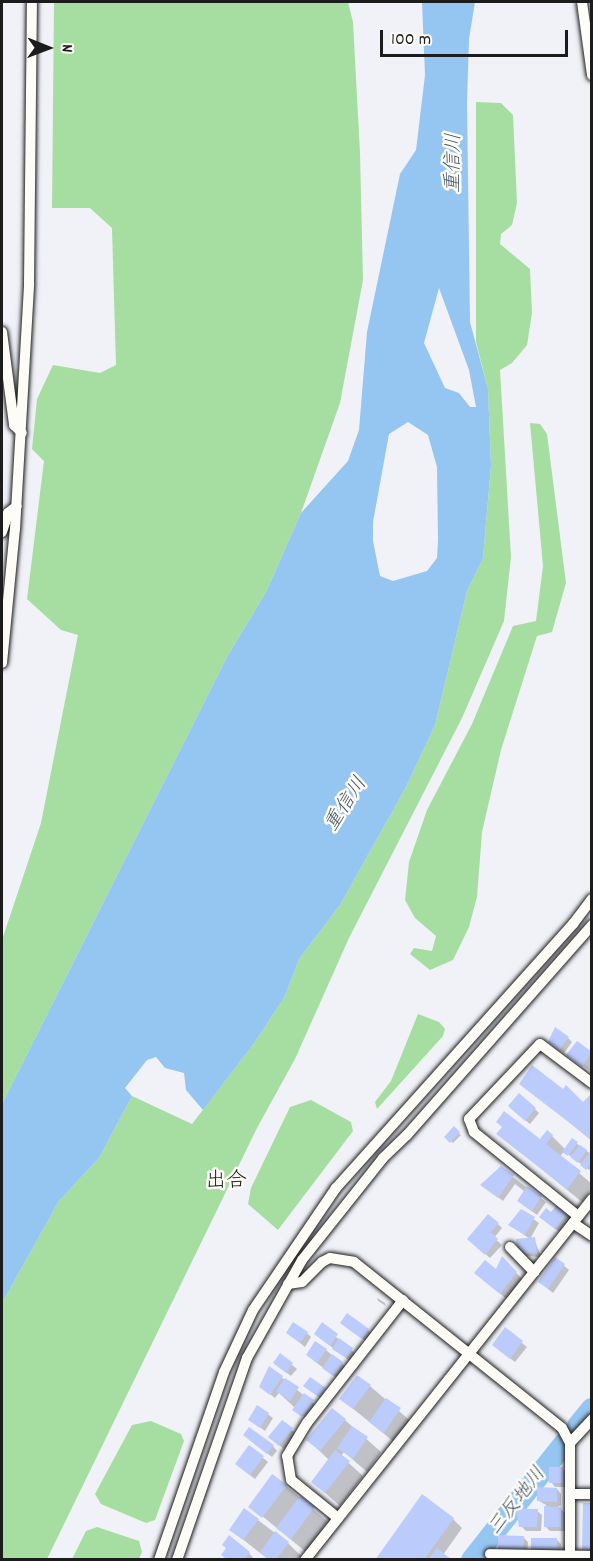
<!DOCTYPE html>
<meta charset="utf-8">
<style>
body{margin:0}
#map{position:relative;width:593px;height:1561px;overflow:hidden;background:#f0f2f8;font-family:Dekko,"Klee One",sans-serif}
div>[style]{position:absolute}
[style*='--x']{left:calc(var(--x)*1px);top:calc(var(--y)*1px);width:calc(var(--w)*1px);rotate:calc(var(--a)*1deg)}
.green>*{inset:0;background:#a6dda1}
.water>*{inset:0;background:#95c5f1}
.shadow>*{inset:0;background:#0003}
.river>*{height:22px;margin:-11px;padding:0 11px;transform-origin:11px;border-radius:11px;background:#95c5f1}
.building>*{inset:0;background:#bbcbfb}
.roads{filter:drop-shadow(0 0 2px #1c1c1c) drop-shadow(0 0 2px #1c1c1c)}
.minor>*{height:10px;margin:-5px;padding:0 5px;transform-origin:5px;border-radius:5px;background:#fdfcf7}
span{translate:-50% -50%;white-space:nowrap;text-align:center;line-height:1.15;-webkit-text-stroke:5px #fdfcf7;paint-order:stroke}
.water-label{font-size:20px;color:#465767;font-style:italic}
.quarter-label{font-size:21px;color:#1c1c1c}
.frame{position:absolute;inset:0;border:3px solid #1c1c1c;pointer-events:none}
.north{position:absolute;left:18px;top:18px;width:60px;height:60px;-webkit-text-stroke:4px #fdfcf7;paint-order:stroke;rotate:91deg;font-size:16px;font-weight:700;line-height:24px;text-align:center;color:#1c1c1c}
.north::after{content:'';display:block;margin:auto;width:21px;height:27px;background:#1c1c1c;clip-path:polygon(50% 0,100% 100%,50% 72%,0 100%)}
.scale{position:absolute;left:380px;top:30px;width:188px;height:27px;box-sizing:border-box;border:3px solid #1c1c1c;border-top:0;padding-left:8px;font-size:18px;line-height:21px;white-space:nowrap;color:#1c1c1c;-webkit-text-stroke:4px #fdfcf7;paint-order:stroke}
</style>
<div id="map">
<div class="green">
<i style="clip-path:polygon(54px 2px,348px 2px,353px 22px,360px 153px,363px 280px,340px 403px,301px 513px,266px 592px,227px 657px,2px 1104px,2px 940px,41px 823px,78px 635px,61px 630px,27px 599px,44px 461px,32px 449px,37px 399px,53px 365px,100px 373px,116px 365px,112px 228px,90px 208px,52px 208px)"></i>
<i style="clip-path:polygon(476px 102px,501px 103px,513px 115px,517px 203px,512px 225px,501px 234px,500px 244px,530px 269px,532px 313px,527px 345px,512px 363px,500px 370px,511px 557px,504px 621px,462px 718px,349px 938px,295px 1059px,257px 1128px,47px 1559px,2px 1560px,2px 1303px,59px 1201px,99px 1158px,132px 1096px,192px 1124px,255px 1042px,285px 996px,299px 959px,340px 905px,406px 787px,435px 725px,467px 591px,483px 558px,491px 466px,488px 389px,476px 342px)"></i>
<i style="clip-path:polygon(530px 423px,540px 424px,547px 434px,566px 583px,552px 632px,537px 636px,501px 750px,482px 832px,477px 897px,469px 927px,453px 960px,430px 970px,410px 954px,414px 948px,432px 951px,436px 936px,415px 918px,405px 900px,409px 862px,427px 810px,472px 724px,513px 626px,536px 621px,543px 566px)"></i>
<i style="clip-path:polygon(418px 1014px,439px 1022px,445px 1029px,443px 1036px,377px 1109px,375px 1102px,391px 1081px)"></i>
<i style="clip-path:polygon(311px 1100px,351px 1122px,353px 1131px,278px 1230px,248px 1204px,251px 1188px,290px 1107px)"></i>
<i style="clip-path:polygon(151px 1421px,181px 1434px,184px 1441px,155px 1520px,146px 1523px,101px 1504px,95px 1494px,132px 1425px)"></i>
<i style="clip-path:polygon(97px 1527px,139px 1541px,142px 1552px,139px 1559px,72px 1559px,86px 1531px)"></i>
</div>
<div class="water">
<i style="clip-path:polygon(evenodd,422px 2px,475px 2px,469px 39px,467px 103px,470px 322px,488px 389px,491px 466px,483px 558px,467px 591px,435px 725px,406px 787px,340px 905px,299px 959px,285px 996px,255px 1042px,203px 1110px,186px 1090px,184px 1073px,165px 1068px,156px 1057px,147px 1060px,125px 1088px,132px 1096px,99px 1158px,59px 1201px,2px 1303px,2px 1104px,227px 657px,266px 592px,301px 513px,348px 461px,359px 430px,367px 332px,400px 174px,416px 150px,425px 75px,422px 2px,439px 288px,469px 370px,476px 407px,470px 407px,459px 393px,445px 388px,424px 343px,439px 288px,422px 2px,408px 422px,428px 435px,437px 467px,438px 540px,437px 558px,427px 571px,393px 581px,380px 576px,373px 541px,373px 522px,389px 434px,408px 422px)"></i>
</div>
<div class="shadow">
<i style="clip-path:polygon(568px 1038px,572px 1042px,564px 1053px,554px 1046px)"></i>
<i style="clip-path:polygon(577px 1043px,592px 1054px,592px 1072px,573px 1059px)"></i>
<i style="clip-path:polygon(521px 1083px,583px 1104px,592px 1095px,592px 1141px)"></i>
<i style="clip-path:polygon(535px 1109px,539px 1113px,530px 1124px,514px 1111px)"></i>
<i style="clip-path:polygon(454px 1129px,461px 1135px,453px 1143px,446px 1136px)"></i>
<i style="clip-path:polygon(498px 1134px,540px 1141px,552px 1136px,566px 1150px,572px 1140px,592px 1155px,592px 1167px,589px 1170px,564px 1151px,560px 1157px,592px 1184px,592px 1190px,582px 1202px)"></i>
<i style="clip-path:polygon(501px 1168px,546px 1202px,537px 1215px,523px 1205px,525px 1192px,515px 1184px,503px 1201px,482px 1185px)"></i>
<i style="clip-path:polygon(522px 1211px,539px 1223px,530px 1239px,510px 1225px)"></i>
<i style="clip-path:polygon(551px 1214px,567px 1214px,571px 1219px,561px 1233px,546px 1222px)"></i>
<i style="clip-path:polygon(498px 1224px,502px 1228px,494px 1238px,502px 1245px,490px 1258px,473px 1243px)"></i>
<i style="clip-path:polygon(534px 1238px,541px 1257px,524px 1256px,519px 1252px)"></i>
<i style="clip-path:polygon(503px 1259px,523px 1280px,508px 1300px,483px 1280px,497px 1271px)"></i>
<i style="clip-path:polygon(556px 1259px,569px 1270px,553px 1293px,540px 1282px)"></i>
<i style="clip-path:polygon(377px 1298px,385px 1303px,386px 1306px,378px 1301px)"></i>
<i style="clip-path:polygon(348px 1315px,373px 1334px,367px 1342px,346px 1327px)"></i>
<i style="clip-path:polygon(322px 1325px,356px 1354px,351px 1362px,315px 1334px)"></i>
<i style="clip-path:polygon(505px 1330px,527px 1347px,515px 1362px,498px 1349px)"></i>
<i style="clip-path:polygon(288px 1333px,307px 1333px,311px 1337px,305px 1347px)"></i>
<i style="clip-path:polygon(326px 1350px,347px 1368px,338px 1379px,313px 1360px)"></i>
<i style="clip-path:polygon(280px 1355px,297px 1369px,291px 1376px,279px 1367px)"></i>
<i style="clip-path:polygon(270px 1368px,317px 1406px,308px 1420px,279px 1393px,275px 1398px,266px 1391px)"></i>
<i style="clip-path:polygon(370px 1386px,414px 1424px,399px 1446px,341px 1399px)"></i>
<i style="clip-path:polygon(258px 1407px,273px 1418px,265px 1431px,250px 1420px)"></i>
<i style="clip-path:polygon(345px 1420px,381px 1452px,367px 1472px,344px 1452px,341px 1456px,363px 1476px,340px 1506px,313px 1482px,329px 1460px,308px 1440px)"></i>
<i style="clip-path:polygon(292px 1430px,296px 1434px,284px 1449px,274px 1441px)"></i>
<i style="clip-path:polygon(249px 1439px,273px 1446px,277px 1451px,272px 1457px)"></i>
<i style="clip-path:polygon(250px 1447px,268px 1462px,255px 1479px,242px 1469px)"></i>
<i style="clip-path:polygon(563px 1469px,567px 1473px,567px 1487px,555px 1487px,551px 1482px)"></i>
<i style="clip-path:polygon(286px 1486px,328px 1522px,306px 1552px,250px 1506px)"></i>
<i style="clip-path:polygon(557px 1489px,561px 1494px,561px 1506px,558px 1506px,565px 1513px,565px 1531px,550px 1531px,545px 1526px,546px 1505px,539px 1501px)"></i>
<i style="clip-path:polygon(537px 1511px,542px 1515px,541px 1531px,526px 1531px,521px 1526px)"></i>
<i style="clip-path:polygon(453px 1519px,462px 1528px,443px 1555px,449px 1560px,377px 1560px)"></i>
<i style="clip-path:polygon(258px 1520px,288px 1543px,302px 1557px,299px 1560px,269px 1560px,231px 1530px)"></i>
<i style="clip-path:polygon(523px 1537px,528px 1542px,527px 1554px,505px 1554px)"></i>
<i style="clip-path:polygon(556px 1539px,561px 1544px,561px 1555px,537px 1555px)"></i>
<i style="clip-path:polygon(249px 1553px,255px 1560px,229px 1560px)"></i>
</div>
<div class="river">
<i style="--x:578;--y:1426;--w:22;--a:-51"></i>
<i style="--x:472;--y:1560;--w:148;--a:-51.6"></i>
</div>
<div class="building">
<i style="clip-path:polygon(555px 1027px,569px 1037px,559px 1050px,548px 1042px)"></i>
<i style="clip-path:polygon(577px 1041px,592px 1052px,582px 1067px,566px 1055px)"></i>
<i style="clip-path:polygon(532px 1065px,563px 1089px,566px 1085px,583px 1102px,592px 1093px,592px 1140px,519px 1084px)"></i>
<i style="clip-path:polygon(519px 1093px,536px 1108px,525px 1121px,508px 1106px)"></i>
<i style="clip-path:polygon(504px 1111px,540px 1139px,547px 1130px,553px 1135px,546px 1144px,581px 1171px,567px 1189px,496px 1134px,502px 1127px,496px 1122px)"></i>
<i style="clip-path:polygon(454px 1126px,460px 1132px,450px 1143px,444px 1137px)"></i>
<i style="clip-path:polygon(572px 1138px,578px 1142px,568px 1156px,562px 1152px)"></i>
<i style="clip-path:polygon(580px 1145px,587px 1150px,578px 1163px,570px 1157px)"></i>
<i style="clip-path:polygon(590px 1152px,592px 1163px,586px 1170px,580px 1165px)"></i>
<i style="clip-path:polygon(501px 1166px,514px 1175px,498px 1198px,480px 1185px)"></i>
<i style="clip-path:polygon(527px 1186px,542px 1196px,532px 1211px,517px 1201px)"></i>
<i style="clip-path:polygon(557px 1205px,568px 1213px,555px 1229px,539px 1217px,546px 1208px,551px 1212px)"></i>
<i style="clip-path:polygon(521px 1209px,535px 1217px,525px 1235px,508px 1225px)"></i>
<i style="clip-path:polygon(488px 1214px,499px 1223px,491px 1232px,498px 1239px,485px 1255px,467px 1239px)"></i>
<i style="clip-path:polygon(535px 1237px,537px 1253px,518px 1252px,516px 1239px)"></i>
<i style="clip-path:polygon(502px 1256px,517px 1272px,500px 1294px,474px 1273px,485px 1260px,496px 1269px)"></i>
<i style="clip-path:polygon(555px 1257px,565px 1264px,548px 1289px,538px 1282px)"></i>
<i style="clip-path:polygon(347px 1313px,369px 1329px,362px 1339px,340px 1323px)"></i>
<i style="clip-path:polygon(293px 1322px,308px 1332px,300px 1343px,286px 1333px)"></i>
<i style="clip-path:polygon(322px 1322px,338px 1334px,330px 1346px,314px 1334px)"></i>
<i style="clip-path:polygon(505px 1327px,523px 1341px,510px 1359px,492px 1345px)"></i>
<i style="clip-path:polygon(339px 1338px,353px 1348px,346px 1358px,332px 1349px)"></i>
<i style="clip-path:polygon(315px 1341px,327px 1349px,317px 1363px,306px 1355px)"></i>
<i style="clip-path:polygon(280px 1353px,293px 1363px,286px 1373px,273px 1363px)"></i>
<i style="clip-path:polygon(332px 1354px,343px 1362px,333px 1376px,322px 1368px)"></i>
<i style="clip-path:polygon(269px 1366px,283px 1376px,270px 1395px,259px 1387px)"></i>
<i style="clip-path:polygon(357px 1375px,371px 1385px,353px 1409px,339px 1399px)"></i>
<i style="clip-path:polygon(310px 1377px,326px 1388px,320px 1398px,303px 1386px)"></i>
<i style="clip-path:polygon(285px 1378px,299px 1387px,290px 1401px,276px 1391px)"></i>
<i style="clip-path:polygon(304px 1393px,314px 1400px,302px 1417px,292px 1410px)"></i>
<i style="clip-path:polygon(386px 1398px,401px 1408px,384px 1433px,369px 1422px)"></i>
<i style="clip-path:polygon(257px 1405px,269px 1413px,260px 1428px,248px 1420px)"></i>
<i style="clip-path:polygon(332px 1408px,346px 1419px,320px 1451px,306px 1440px)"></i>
<i style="clip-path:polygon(282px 1420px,293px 1428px,279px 1446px,268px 1437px)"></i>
<i style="clip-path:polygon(352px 1426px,368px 1437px,353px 1459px,337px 1448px)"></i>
<i style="clip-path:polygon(249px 1427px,274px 1445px,267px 1454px,243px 1435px)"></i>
<i style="clip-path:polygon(249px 1445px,264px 1456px,250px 1475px,235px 1464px)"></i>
<i style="clip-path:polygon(335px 1450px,350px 1461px,325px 1493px,311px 1482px)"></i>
<i style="clip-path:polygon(549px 1467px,563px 1467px,563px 1483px,549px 1483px)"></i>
<i style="clip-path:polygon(272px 1474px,287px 1485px,262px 1518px,248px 1507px)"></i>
<i style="clip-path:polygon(537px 1487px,557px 1488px,557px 1502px,537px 1501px)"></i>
<i style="clip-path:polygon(422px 1494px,454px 1518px,424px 1560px,375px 1560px)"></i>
<i style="clip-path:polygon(300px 1496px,315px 1507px,291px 1539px,276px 1528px)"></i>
<i style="clip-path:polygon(583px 1503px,592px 1503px,592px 1551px,582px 1550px)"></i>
<i style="clip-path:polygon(544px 1506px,561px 1507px,561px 1527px,544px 1527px)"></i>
<i style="clip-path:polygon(244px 1508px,259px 1519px,243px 1540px,229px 1530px)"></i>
<i style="clip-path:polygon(516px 1509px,538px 1509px,537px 1527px,519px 1527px)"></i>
<i style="clip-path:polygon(275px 1531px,289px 1542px,276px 1560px,269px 1560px,260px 1552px)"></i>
<i style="clip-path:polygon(229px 1535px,250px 1552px,244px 1560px,228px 1560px,221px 1555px,226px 1548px,222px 1545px)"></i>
<i style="clip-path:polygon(498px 1535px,524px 1536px,523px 1550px,498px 1550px)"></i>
<i style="clip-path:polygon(531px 1538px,557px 1538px,557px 1551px,531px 1551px)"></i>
<i style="clip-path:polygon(437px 1548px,452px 1560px,428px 1560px)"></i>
</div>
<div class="roads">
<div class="minor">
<i style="--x:582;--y:2;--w:74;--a:82.2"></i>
<i style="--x:2;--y:332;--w:94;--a:82.6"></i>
<i style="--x:14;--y:425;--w:11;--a:45"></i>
<i style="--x:2;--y:532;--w:20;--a:-72"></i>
<i style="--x:8;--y:513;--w:11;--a:-38"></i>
<i style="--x:2;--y:663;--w:135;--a:-84.5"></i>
<i style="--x:15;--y:529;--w:246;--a:-86.7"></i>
<i style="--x:29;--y:283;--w:281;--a:-89.4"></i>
<i style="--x:578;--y:1216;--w:134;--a:-141.1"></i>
<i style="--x:474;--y:1132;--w:14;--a:-111"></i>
<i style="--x:469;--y:1119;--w:103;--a:-46.6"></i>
<i style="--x:540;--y:1044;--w:65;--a:36.9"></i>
<i style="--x:573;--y:1223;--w:23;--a:34"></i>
<i style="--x:510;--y:1247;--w:35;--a:46"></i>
<i style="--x:288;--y:1284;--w:14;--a:-8"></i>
<i style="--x:302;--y:1282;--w:28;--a:-45"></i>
<i style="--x:322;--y:1262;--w:9;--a:-27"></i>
<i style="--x:330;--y:1258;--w:24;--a:9"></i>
<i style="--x:354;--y:1262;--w:266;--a:38.6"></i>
<i style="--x:562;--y:1428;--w:17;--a:62"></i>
<i style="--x:570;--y:1443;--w:117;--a:90"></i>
<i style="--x:570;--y:1443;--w:33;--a:-47"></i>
<i style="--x:571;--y:1494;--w:21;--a:0"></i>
<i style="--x:338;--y:1518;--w:60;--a:-141"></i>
<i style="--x:291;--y:1480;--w:24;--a:-99"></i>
<i style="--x:287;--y:1456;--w:39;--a:-59"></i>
<i style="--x:307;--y:1423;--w:156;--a:-52"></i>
<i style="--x:490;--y:1554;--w:102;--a:1.1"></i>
<i style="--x:159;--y:1560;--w:199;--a:-70.9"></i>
<i style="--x:224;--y:1372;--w:68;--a:-64.9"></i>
<i style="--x:253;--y:1310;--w:148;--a:-55.8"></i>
<i style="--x:336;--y:1188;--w:355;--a:-48.1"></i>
<i style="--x:573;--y:924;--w:31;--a:-53"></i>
<i style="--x:177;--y:1560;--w:214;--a:-70.9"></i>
<i style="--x:247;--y:1358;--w:112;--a:-60.7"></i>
<i style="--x:302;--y:1260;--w:130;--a:-51.5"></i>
<i style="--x:383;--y:1158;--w:33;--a:-44"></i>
<i style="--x:407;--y:1135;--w:280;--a:-48.6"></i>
<i style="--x:305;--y:1560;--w:461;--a:-51.5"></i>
</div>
</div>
<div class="water-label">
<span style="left:455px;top:163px;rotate:-89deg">重信川</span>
<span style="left:347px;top:805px;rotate:-57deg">重信川</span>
<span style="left:518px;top:1502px;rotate:-52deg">三反地川</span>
</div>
<div class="quarter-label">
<span style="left:226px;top:1182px">出合</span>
</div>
<div class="frame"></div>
<div class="north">N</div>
<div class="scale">100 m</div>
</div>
